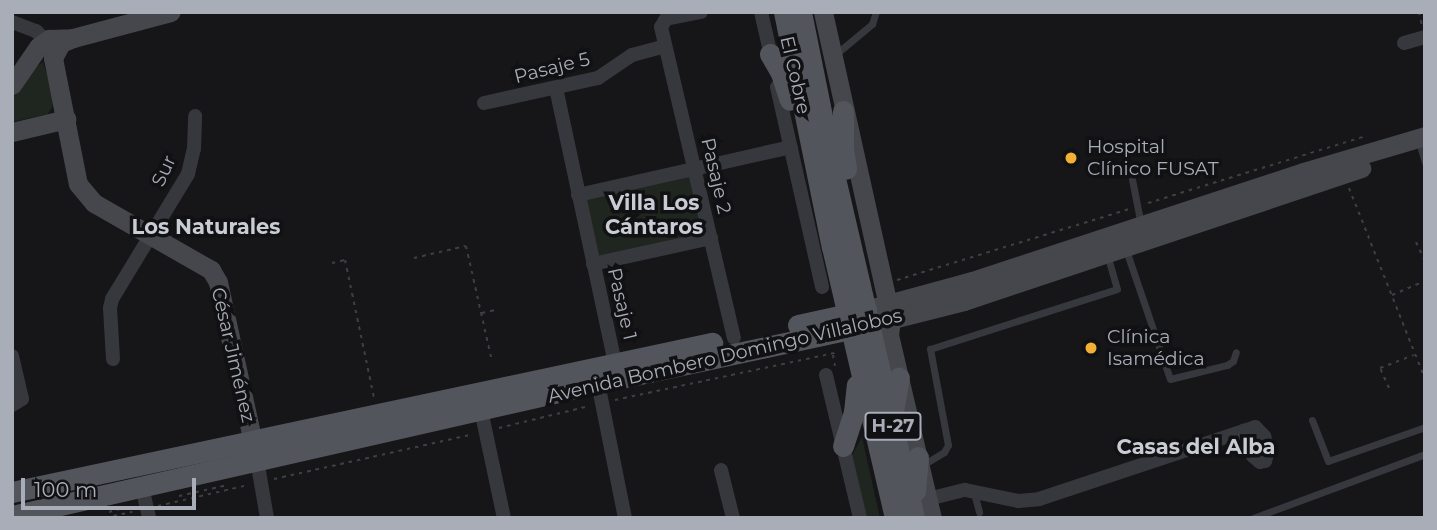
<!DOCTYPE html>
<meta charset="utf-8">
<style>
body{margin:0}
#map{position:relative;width:1437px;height:530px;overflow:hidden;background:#161618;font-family:Montserrat,sans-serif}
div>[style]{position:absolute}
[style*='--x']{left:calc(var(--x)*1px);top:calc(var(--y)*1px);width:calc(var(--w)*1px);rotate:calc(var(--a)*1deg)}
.green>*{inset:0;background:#1e261f}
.path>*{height:2px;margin-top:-1px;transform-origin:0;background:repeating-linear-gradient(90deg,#3d3f44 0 3.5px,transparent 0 8.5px)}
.lane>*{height:7px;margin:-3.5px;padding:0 3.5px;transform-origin:3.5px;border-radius:3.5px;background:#37383d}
.street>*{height:14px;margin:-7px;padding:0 7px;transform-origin:7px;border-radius:7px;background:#37383d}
.secondary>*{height:19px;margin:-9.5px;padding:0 9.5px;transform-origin:9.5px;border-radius:9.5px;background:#45474d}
.primary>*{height:21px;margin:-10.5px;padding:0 10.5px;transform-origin:10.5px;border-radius:10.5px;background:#53555c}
.dots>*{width:19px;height:19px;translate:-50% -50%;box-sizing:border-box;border:4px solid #111113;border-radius:50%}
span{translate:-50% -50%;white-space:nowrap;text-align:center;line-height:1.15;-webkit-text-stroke:7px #111113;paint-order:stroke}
.shield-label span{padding:2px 5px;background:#111113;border:2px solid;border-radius:5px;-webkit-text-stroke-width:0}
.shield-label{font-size:18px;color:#a8adb8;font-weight:700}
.street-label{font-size:19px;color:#a8adb8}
.poi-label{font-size:19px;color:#a8adb8}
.left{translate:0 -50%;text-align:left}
.neighbourhood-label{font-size:21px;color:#c9ccd4;font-weight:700}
.frame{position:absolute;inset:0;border:14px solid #a8adb8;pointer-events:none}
.scale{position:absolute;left:21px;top:478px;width:175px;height:32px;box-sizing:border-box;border:4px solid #a8adb8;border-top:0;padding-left:9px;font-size:21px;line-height:24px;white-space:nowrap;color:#a8adb8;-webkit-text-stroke:5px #111113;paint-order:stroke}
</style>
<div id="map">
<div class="green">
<i style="clip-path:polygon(43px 62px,54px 95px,52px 107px,48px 114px,12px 122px,12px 98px,30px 71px)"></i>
<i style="clip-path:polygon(690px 172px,705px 237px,596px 262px,582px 196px)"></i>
<i style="clip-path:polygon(862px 437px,880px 518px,866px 518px,852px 455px)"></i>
</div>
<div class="path">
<i style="--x:1419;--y:12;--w:14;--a:78"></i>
<i style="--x:1349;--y:188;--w:206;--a:68.3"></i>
<i style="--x:1148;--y:203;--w:225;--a:-17.1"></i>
<i style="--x:1416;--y:242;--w:21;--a:65"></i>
<i style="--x:414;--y:258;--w:53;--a:-13"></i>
<i style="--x:466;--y:246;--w:118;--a:77.3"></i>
<i style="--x:332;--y:263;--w:13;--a:-13"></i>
<i style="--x:345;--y:260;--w:141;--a:78.1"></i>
<i style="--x:897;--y:280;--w:243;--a:-17"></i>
<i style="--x:1392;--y:295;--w:36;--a:-23"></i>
<i style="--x:482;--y:313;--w:17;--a:-13"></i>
<i style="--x:833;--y:355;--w:11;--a:80"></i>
<i style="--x:1389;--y:388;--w:22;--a:-114"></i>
<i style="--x:1380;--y:368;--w:36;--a:-21"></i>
<i style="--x:615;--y:400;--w:229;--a:-12.1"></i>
<i style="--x:499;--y:428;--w:93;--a:-13.7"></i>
<i style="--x:274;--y:479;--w:204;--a:-12.7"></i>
<i style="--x:179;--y:496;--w:50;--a:-12.7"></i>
<i style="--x:158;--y:506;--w:92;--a:-13.1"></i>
<i style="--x:109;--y:512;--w:11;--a:-15"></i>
<i style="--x:105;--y:518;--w:28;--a:-13"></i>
</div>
<div class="lane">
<i style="--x:836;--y:54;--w:47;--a:-39.8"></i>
<i style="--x:872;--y:24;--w:13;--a:-72"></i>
<i style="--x:1421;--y:149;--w:14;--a:73"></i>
<i style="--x:1131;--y:174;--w:52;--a:78.9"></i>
<i style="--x:1126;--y:250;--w:136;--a:71.2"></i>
<i style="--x:1170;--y:379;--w:59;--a:-13.8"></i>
<i style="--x:1227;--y:365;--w:7;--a:-34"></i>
<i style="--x:1233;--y:361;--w:9;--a:-72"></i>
<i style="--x:1312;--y:420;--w:44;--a:68.7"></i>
<i style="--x:1328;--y:461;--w:103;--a:-19.3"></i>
<i style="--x:921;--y:466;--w:27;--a:-31"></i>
<i style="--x:944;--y:452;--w:8;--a:-60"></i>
<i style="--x:948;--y:445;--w:98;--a:-100.6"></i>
<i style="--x:930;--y:349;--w:196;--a:-17.8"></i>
<i style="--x:1117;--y:289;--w:35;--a:-106"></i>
<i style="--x:974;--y:493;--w:20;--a:75"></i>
<i style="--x:1253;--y:518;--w:184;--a:-20.4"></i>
</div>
<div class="street">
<i style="--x:701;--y:12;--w:36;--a:169"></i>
<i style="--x:666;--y:19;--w:9;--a:122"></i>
<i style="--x:661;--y:27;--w:319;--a:76.8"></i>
<i style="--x:761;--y:12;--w:49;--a:77.1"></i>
<i style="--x:12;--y:22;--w:26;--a:21"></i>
<i style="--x:36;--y:31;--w:14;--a:45"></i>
<i style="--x:1404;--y:43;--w:22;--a:-16"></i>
<i style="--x:777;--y:87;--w:205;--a:77.3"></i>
<i style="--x:556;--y:88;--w:282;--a:77.9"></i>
<i style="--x:484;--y:103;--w:117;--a:-12.4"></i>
<i style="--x:598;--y:78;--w:41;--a:-34.1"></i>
<i style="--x:632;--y:55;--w:34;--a:-15"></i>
<i style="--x:578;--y:195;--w:218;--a:-12.7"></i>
<i style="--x:593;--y:264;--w:121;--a:-12.4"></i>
<i style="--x:12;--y:356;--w:44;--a:76.9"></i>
<i style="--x:22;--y:399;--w:12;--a:149"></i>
<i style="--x:113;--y:359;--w:51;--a:-93.4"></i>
<i style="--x:110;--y:308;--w:9;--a:-77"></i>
<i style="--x:112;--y:299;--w:146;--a:-58.7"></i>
<i style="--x:188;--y:174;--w:26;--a:-77"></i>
<i style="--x:194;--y:149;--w:33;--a:-88"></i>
<i style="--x:826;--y:375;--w:147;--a:76.6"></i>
<i style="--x:598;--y:383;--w:138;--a:78.7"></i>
<i style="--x:481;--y:410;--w:110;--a:78"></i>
<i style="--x:257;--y:460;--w:59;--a:80.2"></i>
<i style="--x:721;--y:470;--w:49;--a:76"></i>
<i style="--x:142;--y:487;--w:32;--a:77"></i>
<i style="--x:928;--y:499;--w:38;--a:-14"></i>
<i style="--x:965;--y:490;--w:54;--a:11.7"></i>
<i style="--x:1018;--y:501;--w:21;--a:-5"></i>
<i style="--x:1039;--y:499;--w:228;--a:-18.4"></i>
<i style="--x:1255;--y:427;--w:13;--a:45"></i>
<i style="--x:1264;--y:436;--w:15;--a:74"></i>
<i style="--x:1268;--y:450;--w:11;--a:105"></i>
<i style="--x:1265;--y:461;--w:5;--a:169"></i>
<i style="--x:1260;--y:462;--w:9;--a:-139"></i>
<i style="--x:1253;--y:456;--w:27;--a:-110"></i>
</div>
<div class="secondary">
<i style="--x:823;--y:12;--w:314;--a:77.5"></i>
<i style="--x:891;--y:319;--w:16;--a:97"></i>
<i style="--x:889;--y:335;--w:188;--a:76.8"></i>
<i style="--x:73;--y:38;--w:13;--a:157"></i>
<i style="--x:61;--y:43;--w:17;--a:118"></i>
<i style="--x:53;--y:58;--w:128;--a:78.8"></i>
<i style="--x:78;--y:184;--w:25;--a:50"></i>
<i style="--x:94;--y:203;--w:135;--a:29.8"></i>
<i style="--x:211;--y:270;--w:14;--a:60"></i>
<i style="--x:218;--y:282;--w:178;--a:77.7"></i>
<i style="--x:12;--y:85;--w:46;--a:-55.6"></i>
<i style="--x:38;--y:47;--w:14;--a:-36"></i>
<i style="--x:49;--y:39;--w:24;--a:-2"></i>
<i style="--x:73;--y:38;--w:101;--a:-14.9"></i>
<i style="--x:12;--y:132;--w:56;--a:-13.5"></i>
<i style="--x:866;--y:310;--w:110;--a:-15.3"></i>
<i style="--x:972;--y:281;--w:348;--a:-18.2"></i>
<i style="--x:1303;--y:172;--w:127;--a:-16.4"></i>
<i style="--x:869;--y:325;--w:98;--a:-14.2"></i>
<i style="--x:964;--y:301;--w:419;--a:-18.5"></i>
</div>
<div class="primary">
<i style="--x:784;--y:12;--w:240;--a:78.5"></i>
<i style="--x:832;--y:247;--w:278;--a:76.9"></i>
<i style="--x:801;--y:12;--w:152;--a:78.6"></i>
<i style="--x:831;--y:161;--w:367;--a:76.9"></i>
<i style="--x:770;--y:54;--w:22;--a:60"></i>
<i style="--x:781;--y:73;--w:28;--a:72"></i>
<i style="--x:843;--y:111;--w:38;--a:90"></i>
<i style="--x:843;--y:149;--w:20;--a:81"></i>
<i style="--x:798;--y:325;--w:70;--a:-12.4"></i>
<i style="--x:893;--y:411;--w:34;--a:-80"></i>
<i style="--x:843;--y:446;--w:36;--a:-72"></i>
<i style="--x:854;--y:412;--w:27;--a:-84"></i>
<i style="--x:915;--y:491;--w:34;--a:-85"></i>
<i style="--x:12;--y:492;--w:716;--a:-12.02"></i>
<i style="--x:12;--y:516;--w:601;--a:-12.79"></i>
<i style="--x:598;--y:383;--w:277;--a:-12.1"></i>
</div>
<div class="dots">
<i style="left:1071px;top:158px;background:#f2b134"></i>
<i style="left:1091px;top:348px;background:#f2b134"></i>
</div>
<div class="shield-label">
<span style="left:893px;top:426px">H-27</span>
</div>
<div class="street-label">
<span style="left:552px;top:68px;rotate:-14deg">Pasaje 5</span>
<span style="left:795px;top:75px;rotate:77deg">El Cobre</span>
<span style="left:164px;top:171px;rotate:-65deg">Sur</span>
<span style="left:716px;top:176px;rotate:77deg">Pasaje 2</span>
<span style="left:622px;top:304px;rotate:77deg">Pasaje 1</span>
<span style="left:233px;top:355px;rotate:77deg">César Jiménez</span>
<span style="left:725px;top:356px;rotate:-13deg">Avenida Bombero Domingo Villalobos</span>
</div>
<div class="poi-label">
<span class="left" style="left:1087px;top:158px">Hospital<br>Clínico FUSAT</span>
<span class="left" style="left:1107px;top:348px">Clínica<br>Isamédica</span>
</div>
<div class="neighbourhood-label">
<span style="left:654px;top:215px">Villa Los<br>Cántaros</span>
<span style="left:206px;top:227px">Los Naturales</span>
<span style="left:1196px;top:447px">Casas del Alba</span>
</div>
<div class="frame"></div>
<div class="scale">100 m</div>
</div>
